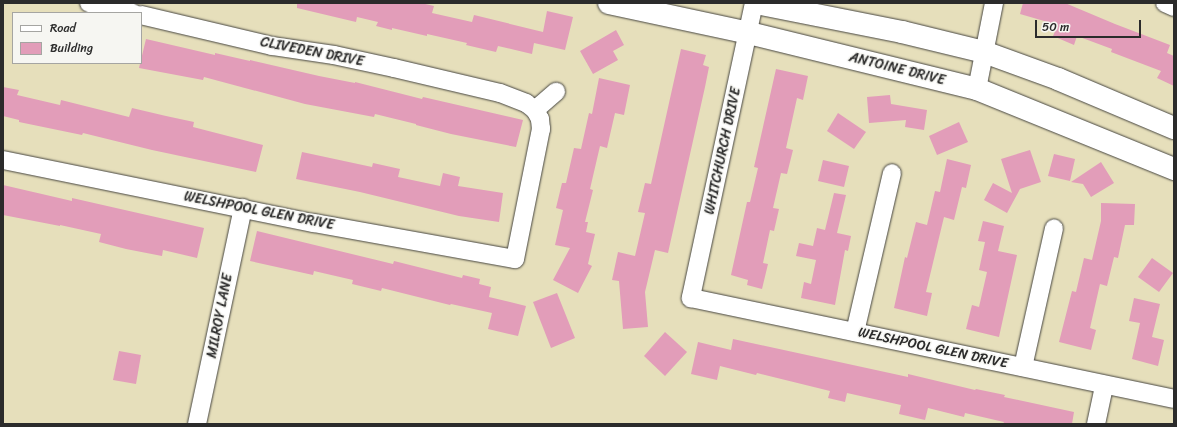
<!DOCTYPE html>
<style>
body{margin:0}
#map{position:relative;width:1177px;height:427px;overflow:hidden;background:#e6dfbb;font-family:Sriracha,sans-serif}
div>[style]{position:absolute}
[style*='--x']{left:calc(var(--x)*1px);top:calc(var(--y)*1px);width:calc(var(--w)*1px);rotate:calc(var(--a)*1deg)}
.building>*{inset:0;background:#e29db9}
.roads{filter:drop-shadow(0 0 1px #474641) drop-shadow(0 0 1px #474641)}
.minor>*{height:18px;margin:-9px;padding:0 9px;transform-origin:9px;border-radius:9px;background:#fff}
.major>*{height:22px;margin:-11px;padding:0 11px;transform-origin:11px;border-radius:11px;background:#fff}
span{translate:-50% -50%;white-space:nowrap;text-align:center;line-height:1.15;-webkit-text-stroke:3px #f6f6f2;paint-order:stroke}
.street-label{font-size:14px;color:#2b2b2b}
.frame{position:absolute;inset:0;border:4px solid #2b2b2b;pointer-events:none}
.legend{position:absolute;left:12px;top:12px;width:130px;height:52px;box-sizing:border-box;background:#f6f6f2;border:1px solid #a5a5a2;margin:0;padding:5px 7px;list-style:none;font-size:12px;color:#2b2b2b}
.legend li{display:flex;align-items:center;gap:8px;height:20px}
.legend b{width:20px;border:1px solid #a5a5a2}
.scale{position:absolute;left:1035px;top:20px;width:106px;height:18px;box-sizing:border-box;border:2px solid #2b2b2b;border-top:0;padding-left:5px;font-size:12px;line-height:14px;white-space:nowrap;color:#2b2b2b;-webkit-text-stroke:3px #f6f6f2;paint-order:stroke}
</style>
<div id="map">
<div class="building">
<i style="clip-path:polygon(297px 3px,421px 3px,434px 6px,432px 13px,472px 22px,474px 15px,543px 32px,547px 11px,573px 17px,565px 50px,534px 43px,532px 54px,498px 46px,496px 52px,466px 45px,467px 43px,427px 34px,427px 36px,392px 28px,392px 30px,376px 26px,378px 22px,357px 17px,356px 22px,297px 8px)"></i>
<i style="clip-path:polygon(1023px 3px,1065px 3px,1115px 24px,1170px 45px,1167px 53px,1174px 56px,1174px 86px,1157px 78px,1161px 71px,1111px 52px,1112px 49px,1077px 36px,1074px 45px,1053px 36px,1058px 25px,1020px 14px)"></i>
<i style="clip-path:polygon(616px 30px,624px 45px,613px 51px,618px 60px,593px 74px,580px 51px)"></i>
<i style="clip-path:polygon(146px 39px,215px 55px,215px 53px,250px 61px,250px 60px,319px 76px,355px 83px,355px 82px,422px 99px,423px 97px,523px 120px,516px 147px,451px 134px,416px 125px,416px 124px,375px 114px,374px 117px,305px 104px,204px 77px,203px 80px,139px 68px)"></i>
<i style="clip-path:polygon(681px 49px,706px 55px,703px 65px,709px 67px,705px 87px,668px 253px,655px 250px,645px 292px,648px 327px,623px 329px,619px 281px,612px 280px,618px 252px,635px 256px,645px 213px,638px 212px,645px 183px,651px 184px)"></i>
<i style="clip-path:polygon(776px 69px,808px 76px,803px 100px,797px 98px,786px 148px,793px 150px,787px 174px,781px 173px,773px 208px,779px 209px,774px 231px,770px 230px,763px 263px,768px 264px,762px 289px,747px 285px,748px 280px,731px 275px,747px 202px,750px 202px,758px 168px,754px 167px)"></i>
<i style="clip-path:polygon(599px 78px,630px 85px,624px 115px,615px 113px,607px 148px,600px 146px,590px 189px,593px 190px,585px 222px,588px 222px,586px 232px,595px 234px,588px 264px,592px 266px,578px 293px,553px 280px,570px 248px,555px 245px,563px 210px,556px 208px,562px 183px,566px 183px,574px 148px,581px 149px,589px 113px,592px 114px)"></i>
<i style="clip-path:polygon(3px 87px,19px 90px,17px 95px,60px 105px,61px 100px,129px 117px,132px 108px,166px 116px,194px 122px,193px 127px,263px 145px,256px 172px,152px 150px,83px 133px,82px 135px,19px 122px,19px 120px,3px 116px)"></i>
<i style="clip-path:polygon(890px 95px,891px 104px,927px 110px,924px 130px,905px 127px,906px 120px,869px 123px,867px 97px)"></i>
<i style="clip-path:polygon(838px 113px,866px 132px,854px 149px,827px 131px)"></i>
<i style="clip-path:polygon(959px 122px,968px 142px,937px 155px,929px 136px)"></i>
<i style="clip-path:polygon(1030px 150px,1041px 182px,1020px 189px,1007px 213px,984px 200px,993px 183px,1012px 193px,1001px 159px)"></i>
<i style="clip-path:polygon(302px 152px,372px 167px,373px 163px,400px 169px,398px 177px,440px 186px,443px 173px,460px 177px,458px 186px,503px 193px,499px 222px,459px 216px,360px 192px,296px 179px)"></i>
<i style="clip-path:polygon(1054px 154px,1075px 159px,1070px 181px,1048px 176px)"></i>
<i style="clip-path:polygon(947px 159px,971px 165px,966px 188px,962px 187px,954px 220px,944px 217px,926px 292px,932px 293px,927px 316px,894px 308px,905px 257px,907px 258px,916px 222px,927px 225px,935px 191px,940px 192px)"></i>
<i style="clip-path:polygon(823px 160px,849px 166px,844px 187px,818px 181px)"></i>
<i style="clip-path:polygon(1101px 162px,1114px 183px,1091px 197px,1083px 184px,1071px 182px)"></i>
<i style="clip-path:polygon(3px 185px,72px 201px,72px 198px,204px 228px,197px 258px,163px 250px,162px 256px,126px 249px,99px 242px,101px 234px,60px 225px,60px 226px,3px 215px)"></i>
<i style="clip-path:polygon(834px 193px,846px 195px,837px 233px,851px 236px,848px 251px,845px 250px,835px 305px,801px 298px,804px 282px,811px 284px,816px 260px,796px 256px,799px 243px,813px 246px,817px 228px,825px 230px)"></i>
<i style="clip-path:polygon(1101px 203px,1135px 204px,1134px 225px,1125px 225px,1118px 258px,1114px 257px,1107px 286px,1100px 284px,1090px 328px,1096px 330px,1091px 350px,1059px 342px,1072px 291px,1076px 292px,1084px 258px,1092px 260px,1101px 221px)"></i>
<i style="clip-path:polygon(983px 221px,1004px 226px,998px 251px,1017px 255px,999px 337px,966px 329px,972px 305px,979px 307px,987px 272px,979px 270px,985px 242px,978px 241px)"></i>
<i style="clip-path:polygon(257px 231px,393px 264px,394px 261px,462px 278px,463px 275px,480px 279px,479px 284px,491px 287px,489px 297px,526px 306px,518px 336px,488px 329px,492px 313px,451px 304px,450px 305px,382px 288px,381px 291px,352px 284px,353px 280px,314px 271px,313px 275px,250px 261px)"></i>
<i style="clip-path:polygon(1152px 258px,1173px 273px,1159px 292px,1138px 277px)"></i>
<i style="clip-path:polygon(557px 293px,575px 338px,551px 348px,533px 302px)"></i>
<i style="clip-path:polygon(1134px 298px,1160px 304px,1152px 337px,1164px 340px,1158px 366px,1132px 359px,1140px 323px,1129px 321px)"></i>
<i style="clip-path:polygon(665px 332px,687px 352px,665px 376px,644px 356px)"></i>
<i style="clip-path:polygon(733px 339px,908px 377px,908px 374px,975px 390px,976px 389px,1005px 395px,1004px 397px,1074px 412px,1072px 424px,1003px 424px,1004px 422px,965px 413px,964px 417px,928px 408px,925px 420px,899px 414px,901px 405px,847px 393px,845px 402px,828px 398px,830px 391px,757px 373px,756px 375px,720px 366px,717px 380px,691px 374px,698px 342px,731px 350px)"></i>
<i style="clip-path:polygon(119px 351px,141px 355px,136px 384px,113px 380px)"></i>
</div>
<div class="roads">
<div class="minor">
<i style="--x:89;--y:3;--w:45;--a:12.8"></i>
<i style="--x:754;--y:3;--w:302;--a:102.1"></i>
<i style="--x:691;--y:298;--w:493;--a:11.8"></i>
<i style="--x:1165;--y:3;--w:10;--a:24"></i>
<i style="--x:977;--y:89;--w:88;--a:-78.8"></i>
<i style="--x:535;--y:110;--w:28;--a:-41"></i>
<i style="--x:3;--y:160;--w:317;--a:11.5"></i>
<i style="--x:314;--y:223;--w:204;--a:10.2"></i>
<i style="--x:515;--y:259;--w:133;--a:-78.7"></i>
<i style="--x:541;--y:129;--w:10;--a:-96"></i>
<i style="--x:540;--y:119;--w:10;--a:-119"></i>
<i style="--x:535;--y:110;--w:11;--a:-142"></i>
<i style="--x:526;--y:103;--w:28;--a:-159"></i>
<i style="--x:500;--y:93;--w:109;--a:-166.7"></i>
<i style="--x:394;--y:68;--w:61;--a:-167.8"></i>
<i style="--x:334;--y:55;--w:63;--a:-171.7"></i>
<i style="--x:272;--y:46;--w:135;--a:-166.7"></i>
<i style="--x:855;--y:332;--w:163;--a:-76.9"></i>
<i style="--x:1023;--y:367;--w:142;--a:-77.4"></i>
<i style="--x:197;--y:424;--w:221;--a:-78"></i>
<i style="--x:1096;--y:424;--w:40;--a:-78"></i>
</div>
<div class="major">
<i style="--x:609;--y:3;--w:143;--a:12.1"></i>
<i style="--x:749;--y:33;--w:235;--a:13.8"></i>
<i style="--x:977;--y:89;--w:213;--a:22.1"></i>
<i style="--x:756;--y:3;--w:149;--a:11.2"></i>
<i style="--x:902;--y:32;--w:84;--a:13.7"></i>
<i style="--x:984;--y:52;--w:79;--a:20"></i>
<i style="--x:1058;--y:79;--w:126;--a:22.9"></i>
</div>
</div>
<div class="street-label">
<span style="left:312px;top:52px;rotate:11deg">CLIVEDEN DRIVE</span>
<span style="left:897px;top:69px;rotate:14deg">ANTOINE DRIVE</span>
<span style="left:723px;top:151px;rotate:-78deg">WHITCHURCH DRIVE</span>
<span style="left:259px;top:211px;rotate:11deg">WELSHPOOL GLEN DRIVE</span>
<span style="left:220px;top:316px;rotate:-79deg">MILROY LANE</span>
<span style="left:933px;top:348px;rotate:12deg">WELSHPOOL GLEN DRIVE</span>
</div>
<div class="frame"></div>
<ul class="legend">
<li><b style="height:5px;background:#fff"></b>Road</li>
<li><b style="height:11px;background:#e29db9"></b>Building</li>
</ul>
<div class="scale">50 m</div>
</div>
